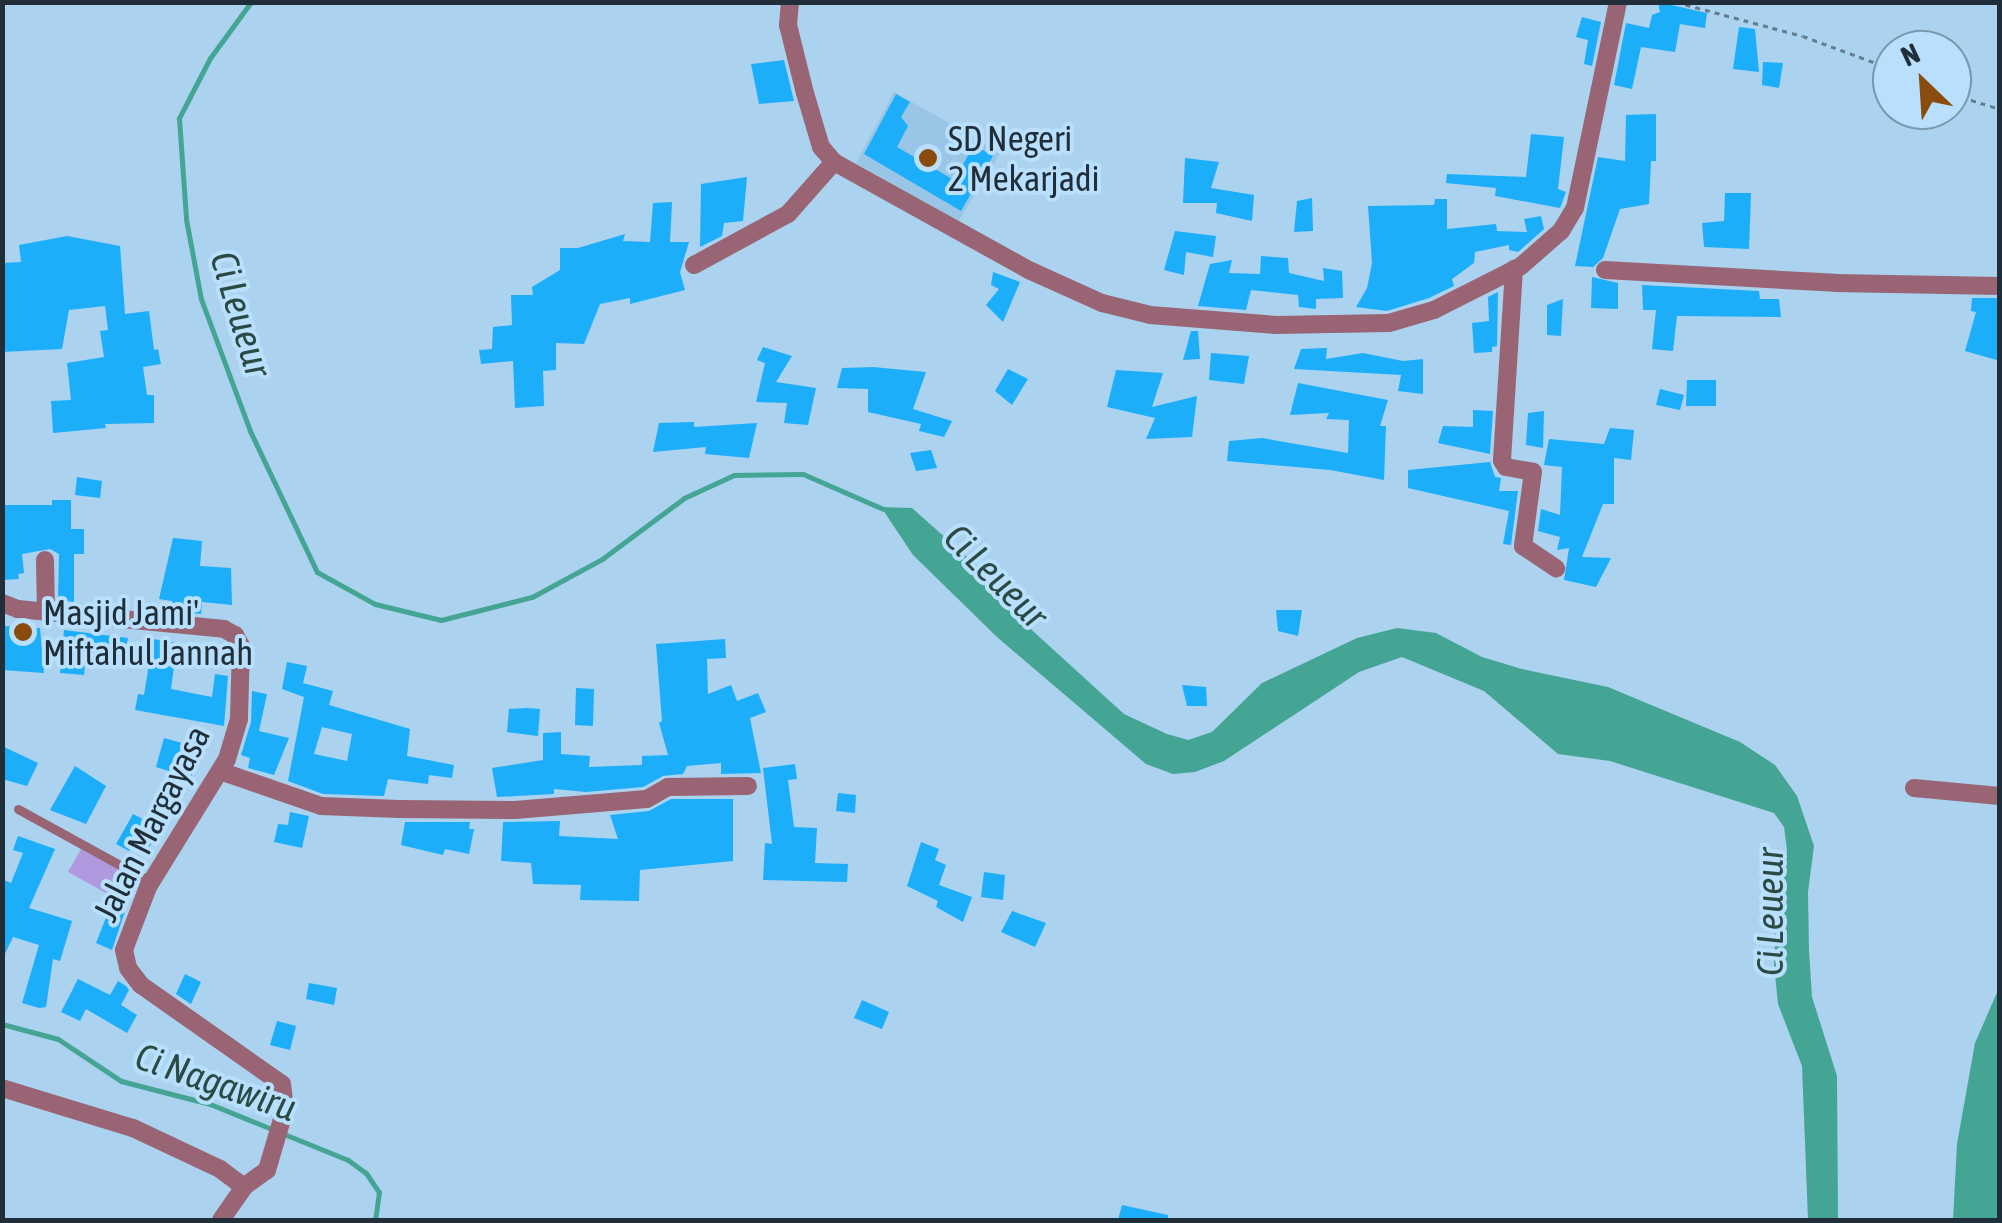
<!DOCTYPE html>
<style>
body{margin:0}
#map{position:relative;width:2002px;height:1223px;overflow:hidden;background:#abd2ee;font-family:"Asap Condensed",sans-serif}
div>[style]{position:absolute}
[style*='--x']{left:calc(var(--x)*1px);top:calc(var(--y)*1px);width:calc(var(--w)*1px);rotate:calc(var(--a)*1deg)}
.built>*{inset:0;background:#99c6e6}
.green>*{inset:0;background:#b199e0}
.water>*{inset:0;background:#45a594}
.stream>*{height:5px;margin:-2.5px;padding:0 2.5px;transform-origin:2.5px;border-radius:2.5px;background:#45a594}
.building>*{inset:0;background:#1daefa}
.path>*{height:2.5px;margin-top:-1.25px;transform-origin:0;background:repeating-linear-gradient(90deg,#637e91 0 5px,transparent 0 10px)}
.service>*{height:9px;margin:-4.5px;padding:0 4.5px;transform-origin:4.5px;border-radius:4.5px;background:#996575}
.minor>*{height:18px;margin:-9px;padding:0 9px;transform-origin:9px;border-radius:9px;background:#996575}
.dots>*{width:28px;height:28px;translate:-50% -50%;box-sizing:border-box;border:5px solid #b8dffc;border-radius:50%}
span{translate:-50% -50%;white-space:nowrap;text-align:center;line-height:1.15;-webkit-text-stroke:8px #b8dffc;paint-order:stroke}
.poi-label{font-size:35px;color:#1f2e39}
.left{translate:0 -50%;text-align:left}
.street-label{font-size:35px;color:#1f2e39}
.water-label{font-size:38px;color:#2c4a44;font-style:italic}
.frame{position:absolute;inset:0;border:5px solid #1f2e39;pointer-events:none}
.north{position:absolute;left:1872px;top:30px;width:100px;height:100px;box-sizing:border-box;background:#b8dffc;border:2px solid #7b98ae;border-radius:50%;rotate:335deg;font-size:28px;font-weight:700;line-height:40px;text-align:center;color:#1f2e39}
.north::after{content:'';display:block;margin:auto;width:35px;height:45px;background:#894c0c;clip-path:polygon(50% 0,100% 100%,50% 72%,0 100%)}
</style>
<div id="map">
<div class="built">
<i style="clip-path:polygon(894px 92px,1001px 152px,958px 222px,856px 163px)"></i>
</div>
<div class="green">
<i style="clip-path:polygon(81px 849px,127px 874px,113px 897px,68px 872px)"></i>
</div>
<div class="water">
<i style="clip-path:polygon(881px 507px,912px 508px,983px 571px,1023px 622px,1124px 714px,1167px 734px,1188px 740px,1212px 732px,1262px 683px,1357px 638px,1397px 628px,1436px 633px,1482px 657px,1522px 669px,1608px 687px,1740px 742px,1775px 765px,1797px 796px,1814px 846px,1808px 892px,1809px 950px,1812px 997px,1837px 1076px,1838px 1220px,1808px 1220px,1802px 1066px,1778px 1004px,1774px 964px,1777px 904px,1787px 850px,1784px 827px,1774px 813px,1610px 761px,1558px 754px,1484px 691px,1402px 657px,1359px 672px,1224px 761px,1195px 772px,1173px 774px,1146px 764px,997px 637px,913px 555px)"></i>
<i style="clip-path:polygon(1999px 988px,1999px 1220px,1953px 1220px,1957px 1144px,1975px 1043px)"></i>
</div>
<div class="stream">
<i style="--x:251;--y:2;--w:69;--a:126.2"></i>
<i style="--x:210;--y:58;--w:68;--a:117.3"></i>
<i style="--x:179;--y:118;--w:101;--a:86"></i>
<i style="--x:186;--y:219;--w:81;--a:79.4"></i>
<i style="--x:201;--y:299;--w:141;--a:69.6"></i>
<i style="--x:250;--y:431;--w:156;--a:64.6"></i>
<i style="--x:317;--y:572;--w:66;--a:28.9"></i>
<i style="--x:375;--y:604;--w:68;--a:13.6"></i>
<i style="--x:441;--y:620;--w:94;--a:-14.2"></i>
<i style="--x:532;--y:597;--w:80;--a:-28.5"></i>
<i style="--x:602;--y:559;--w:102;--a:-36.6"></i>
<i style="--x:684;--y:498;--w:55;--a:-24.7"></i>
<i style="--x:734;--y:475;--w:69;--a:-0.8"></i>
<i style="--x:803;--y:474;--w:87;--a:23.6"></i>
<i style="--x:2;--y:1024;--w:58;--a:15"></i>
<i style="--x:58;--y:1039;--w:76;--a:33.7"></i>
<i style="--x:121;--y:1081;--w:92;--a:14.5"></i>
<i style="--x:210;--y:1104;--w:149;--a:22.1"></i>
<i style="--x:348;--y:1160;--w:22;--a:36"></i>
<i style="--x:366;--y:1173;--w:23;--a:56"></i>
<i style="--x:379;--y:1192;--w:28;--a:98"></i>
</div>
<div class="building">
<i style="clip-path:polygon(1658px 2px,1707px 13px,1705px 28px,1680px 24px,1675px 52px,1641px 47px,1632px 89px,1614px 85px,1626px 23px,1649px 28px,1652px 15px,1660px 12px)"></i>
<i style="clip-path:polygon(1582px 17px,1601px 22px,1592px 66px,1584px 64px,1588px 40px,1576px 37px)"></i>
<i style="clip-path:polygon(1739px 27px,1755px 29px,1759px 72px,1733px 69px)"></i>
<i style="clip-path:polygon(784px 60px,794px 101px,759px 104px,751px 64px)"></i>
<i style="clip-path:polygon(1763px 62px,1783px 63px,1779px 88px,1762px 85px)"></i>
<i style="clip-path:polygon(896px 94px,910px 102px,901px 117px,908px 126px,897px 147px,954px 180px,974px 145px,993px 156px,961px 211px,864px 154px)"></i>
<i style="clip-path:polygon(1656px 114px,1656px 161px,1651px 161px,1649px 204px,1620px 209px,1603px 258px,1593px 267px,1575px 266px,1598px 157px,1625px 161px,1626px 115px)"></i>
<i style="clip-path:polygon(1531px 134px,1564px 137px,1558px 189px,1566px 192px,1560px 208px,1495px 196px,1496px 188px,1446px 183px,1447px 174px,1526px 177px)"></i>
<i style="clip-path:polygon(1185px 158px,1219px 162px,1211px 188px,1254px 195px,1252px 221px,1216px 213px,1217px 203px,1183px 203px)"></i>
<i style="clip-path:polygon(747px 177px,743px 221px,724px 223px,722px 236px,700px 247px,701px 184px)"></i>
<i style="clip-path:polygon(1725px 193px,1751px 193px,1749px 249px,1704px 247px,1702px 223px,1724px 221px)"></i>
<i style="clip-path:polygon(1312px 198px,1313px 231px,1294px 232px,1297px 201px)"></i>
<i style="clip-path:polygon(1435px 199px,1447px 199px,1447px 229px,1496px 224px,1497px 231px,1527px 232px,1524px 219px,1541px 216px,1544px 229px,1518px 252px,1509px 250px,1509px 245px,1475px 252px,1474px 263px,1452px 279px,1454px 286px,1429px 298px,1387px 311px,1356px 307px,1367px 288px,1372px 263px,1368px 206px,1434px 205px)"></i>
<i style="clip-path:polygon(672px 202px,670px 242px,689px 242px,680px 272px,685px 290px,630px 304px,630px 298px,600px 304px,584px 344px,556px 343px,556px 370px,543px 371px,544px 406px,515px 408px,513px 361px,481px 364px,479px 350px,492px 349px,493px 327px,512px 325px,511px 295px,533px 295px,532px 287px,560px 270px,560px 248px,578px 248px,625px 234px,623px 241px,650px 242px,653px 203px)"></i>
<i style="clip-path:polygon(1175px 231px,1216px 236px,1213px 257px,1186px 252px,1184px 275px,1164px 270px)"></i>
<i style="clip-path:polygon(67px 236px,120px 246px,125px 314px,149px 311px,154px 350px,158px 349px,161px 364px,143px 367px,147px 395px,154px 395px,154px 423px,105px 424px,106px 428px,53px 433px,51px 401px,71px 400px,67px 363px,104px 357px,100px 331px,108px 330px,105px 306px,69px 310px,62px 349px,2px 352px,2px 263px,21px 262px,19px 245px)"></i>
<i style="clip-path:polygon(1261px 256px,1288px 258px,1289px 273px,1324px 281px,1323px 268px,1342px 271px,1343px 298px,1316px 299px,1316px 309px,1299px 307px,1298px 295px,1251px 290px,1246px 310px,1198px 306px,1210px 264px,1232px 260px,1229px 273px,1260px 274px)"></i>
<i style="clip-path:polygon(993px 272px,1020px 282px,1003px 322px,986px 305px,999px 289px,991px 285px)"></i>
<i style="clip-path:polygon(1592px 277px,1618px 283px,1618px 309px,1591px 308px)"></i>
<i style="clip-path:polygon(1642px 285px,1759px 291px,1760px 299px,1779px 299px,1781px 317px,1677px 316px,1673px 351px,1652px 349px,1656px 310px,1643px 310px)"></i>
<i style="clip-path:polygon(1498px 292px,1497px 346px,1492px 347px,1492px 352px,1474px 353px,1472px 323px,1489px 321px,1488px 297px)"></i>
<i style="clip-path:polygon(1972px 298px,2000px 298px,2000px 361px,1965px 351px,1976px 312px,1971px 311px)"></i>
<i style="clip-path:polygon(1563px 299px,1561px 336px,1547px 335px,1547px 305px)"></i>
<i style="clip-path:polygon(1191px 331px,1198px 331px,1200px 359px,1183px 360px)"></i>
<i style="clip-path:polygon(763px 347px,792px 356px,776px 382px,816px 388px,808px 425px,784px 423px,787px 403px,756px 402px,765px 363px,757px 360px)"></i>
<i style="clip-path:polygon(1327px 348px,1326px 359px,1363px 353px,1403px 361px,1423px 359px,1423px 394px,1398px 391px,1401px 375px,1294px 369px,1301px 349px)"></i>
<i style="clip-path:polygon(1211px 353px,1249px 356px,1244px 384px,1209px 380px)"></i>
<i style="clip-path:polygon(873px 367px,926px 372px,913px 409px,952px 421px,944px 437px,919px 431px,921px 424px,868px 412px,868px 389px,837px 388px,842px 368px)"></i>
<i style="clip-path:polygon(1008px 369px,1028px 379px,1012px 405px,995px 391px)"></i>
<i style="clip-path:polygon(1116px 370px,1163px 373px,1152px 407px,1197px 396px,1192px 437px,1146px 439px,1155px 418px,1107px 407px)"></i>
<i style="clip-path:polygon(1687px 380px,1716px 380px,1716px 406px,1686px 406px)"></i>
<i style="clip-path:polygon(1298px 383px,1388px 400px,1380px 426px,1386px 426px,1384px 480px,1330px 470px,1227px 461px,1229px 441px,1262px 438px,1348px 453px,1349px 420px,1326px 419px,1329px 413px,1290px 415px)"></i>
<i style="clip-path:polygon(1660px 389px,1684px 395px,1680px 410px,1656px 405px)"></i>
<i style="clip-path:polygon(1473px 410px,1493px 411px,1490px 454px,1438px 443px,1443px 426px,1473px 427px)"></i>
<i style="clip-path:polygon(1544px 411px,1543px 448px,1526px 445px,1528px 413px)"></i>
<i style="clip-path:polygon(694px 422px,694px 427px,757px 423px,749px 458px,705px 454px,706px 447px,653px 452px,659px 423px)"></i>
<i style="clip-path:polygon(1610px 428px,1634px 430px,1631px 460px,1614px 458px,1614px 504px,1603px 504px,1582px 557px,1611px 558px,1596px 587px,1564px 580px,1569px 548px,1557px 550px,1560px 537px,1538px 531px,1541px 509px,1560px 515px,1562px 467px,1544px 465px,1549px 439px,1604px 444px)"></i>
<i style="clip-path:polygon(931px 450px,937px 468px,916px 471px,910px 453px)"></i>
<i style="clip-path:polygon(1490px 462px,1495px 477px,1501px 478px,1499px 491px,1518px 491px,1511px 545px,1503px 544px,1509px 511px,1408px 488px,1408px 470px)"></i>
<i style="clip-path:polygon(77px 477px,102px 481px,100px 498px,75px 495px)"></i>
<i style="clip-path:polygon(52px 500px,71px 500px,71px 529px,84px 529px,84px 554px,74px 554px,74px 602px,58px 600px,59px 554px,50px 549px,22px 554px,24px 573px,18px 574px,19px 579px,2px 580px,2px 505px,52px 505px)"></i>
<i style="clip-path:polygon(173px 538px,202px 541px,200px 566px,231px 568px,232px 605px,202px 602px,201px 614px,170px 611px,172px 601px,159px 599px)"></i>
<i style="clip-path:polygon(1276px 610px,1302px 610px,1298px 636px,1278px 631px)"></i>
<i style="clip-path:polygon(5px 626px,40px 628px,44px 673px,2px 670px)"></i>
<i style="clip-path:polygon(64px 630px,128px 638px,123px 661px,86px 654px,84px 675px,60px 673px)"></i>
<i style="clip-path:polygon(153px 639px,177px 643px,171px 689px,212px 697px,215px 674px,228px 676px,224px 726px,135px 710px,138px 694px,144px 695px)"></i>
<i style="clip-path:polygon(725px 639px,726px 658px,707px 659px,708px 694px,731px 685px,737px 701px,758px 693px,766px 712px,750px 718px,761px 773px,721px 774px,721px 763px,687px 766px,683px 774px,663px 776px,643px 787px,586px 792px,554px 789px,554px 794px,497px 797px,492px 768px,543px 760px,543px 733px,561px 732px,561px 754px,590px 756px,589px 767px,642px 765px,642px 756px,668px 755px,659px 723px,662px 721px,656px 644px)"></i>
<i style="clip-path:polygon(evenodd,287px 662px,307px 666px,303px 683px,333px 691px,329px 705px,410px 729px,407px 756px,454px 765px,452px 778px,429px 775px,428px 784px,388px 779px,384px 796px,323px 794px,288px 781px,304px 697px,282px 689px,287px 662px,322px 727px,352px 734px,347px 761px,314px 754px,322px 727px)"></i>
<i style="clip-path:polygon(1182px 685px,1206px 687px,1207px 706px,1187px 706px)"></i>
<i style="clip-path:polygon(576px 688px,594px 689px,593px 726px,575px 725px)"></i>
<i style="clip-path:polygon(252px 691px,267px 694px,259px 731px,289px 738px,274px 775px,248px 768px,250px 758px,241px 755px,251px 722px)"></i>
<i style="clip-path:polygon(526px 708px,540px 709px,538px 736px,507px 732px,509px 709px)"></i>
<i style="clip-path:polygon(164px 738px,200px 748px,191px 778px,156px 767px)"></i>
<i style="clip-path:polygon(2px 746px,38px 763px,27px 786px,2px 779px)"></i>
<i style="clip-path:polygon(795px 764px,797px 779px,788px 780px,794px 827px,817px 828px,815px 863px,848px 864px,847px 882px,763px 880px,765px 843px,772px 844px,763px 768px)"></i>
<i style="clip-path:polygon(75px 766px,106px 786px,86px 824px,50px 810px)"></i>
<i style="clip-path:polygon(838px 793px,856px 795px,855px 813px,836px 811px)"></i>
<i style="clip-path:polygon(671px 799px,733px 799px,733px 861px,640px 870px,639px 901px,580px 900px,581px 885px,533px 884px,531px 863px,501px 861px,503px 822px,560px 821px,559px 836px,618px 839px,610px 815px,649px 811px)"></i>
<i style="clip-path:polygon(290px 812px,309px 816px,302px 848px,274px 842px,278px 824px,288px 825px)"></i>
<i style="clip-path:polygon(133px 814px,160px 828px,147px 851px,133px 843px,129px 851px,116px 844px)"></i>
<i style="clip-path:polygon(405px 822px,470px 822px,469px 829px,474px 829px,469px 854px,445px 849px,443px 855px,401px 845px)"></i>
<i style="clip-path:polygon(18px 836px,55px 849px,29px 908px,72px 921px,60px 961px,53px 959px,46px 1007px,39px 1008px,22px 1003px,39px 945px,13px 937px,2px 960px,2px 879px,11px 883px,23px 853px,13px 850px)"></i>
<i style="clip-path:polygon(921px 842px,939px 849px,935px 860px,946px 865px,939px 885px,972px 897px,963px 922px,936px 907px,938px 901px,907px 886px)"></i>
<i style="clip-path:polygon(984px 872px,1005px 875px,1003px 900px,981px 897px)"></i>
<i style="clip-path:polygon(111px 905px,125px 911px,112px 950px,96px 943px)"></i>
<i style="clip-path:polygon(1012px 911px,1046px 923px,1035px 947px,1001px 932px)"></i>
<i style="clip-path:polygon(185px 974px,201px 982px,191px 1004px,176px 994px)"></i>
<i style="clip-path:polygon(78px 979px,110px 995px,118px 981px,126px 986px,129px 990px,121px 1005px,137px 1015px,127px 1033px,86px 1009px,80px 1021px,61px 1012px)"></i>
<i style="clip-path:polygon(309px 983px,337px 988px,334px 1005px,306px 999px)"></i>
<i style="clip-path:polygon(862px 1000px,889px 1012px,882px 1029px,854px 1018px)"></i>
<i style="clip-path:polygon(277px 1021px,296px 1026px,290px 1050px,270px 1045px)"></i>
<i style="clip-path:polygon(1122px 1205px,1168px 1215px,1168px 1220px,1118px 1220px)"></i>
</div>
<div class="path">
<i style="--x:1676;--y:2;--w:131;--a:15"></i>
<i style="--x:1803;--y:36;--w:95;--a:20.3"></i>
<i style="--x:1952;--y:94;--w:50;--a:17.4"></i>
</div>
<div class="service">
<i style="--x:18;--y:809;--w:152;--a:28.8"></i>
</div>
<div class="minor">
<i style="--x:790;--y:2;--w:23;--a:95"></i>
<i style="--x:788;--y:25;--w:70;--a:76"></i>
<i style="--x:805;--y:93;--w:56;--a:73.5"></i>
<i style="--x:821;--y:147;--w:20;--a:49"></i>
<i style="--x:834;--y:162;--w:225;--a:29"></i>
<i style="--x:1031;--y:271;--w:78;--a:24.3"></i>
<i style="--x:1102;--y:303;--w:49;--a:14"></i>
<i style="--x:1150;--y:315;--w:126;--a:4.5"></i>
<i style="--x:1276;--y:325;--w:113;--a:-1"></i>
<i style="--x:1389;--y:323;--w:47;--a:-16.1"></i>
<i style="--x:1434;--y:310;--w:97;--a:-26.8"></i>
<i style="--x:1521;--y:266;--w:53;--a:-41.2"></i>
<i style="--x:1561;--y:231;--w:27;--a:-59"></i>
<i style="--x:1575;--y:208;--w:210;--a:-78.2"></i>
<i style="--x:694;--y:265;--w:107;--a:-28.5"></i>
<i style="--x:788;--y:214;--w:69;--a:-48.5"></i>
<i style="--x:1514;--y:269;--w:192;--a:93.6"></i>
<i style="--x:1502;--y:461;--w:7;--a:56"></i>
<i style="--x:1506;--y:467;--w:27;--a:10"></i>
<i style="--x:1533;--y:472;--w:75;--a:97.7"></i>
<i style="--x:1523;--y:546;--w:40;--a:34"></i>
<i style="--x:1605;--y:270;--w:230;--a:3.2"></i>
<i style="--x:1835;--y:283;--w:165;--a:1"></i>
<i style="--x:45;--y:560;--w:52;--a:88.9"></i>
<i style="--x:2;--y:603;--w:17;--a:21"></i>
<i style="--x:18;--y:609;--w:207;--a:5.5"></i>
<i style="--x:224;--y:629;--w:13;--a:29"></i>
<i style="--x:235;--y:635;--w:13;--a:61"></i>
<i style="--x:241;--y:646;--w:73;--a:91.6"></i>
<i style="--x:239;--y:719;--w:42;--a:106.7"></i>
<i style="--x:227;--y:759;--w:150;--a:121.7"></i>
<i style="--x:148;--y:887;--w:67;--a:110.9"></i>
<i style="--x:124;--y:950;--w:18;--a:77"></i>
<i style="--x:128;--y:968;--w:21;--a:53"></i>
<i style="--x:141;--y:985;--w:172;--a:35.1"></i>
<i style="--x:282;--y:1084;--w:25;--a:83"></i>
<i style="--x:285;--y:1109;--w:64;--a:106.4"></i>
<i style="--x:267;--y:1170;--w:29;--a:144"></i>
<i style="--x:244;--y:1187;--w:40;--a:124.9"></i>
<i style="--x:220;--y:771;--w:107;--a:19.1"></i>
<i style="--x:321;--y:806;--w:78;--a:2.2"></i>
<i style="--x:399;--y:809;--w:116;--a:0.5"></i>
<i style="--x:515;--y:810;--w:132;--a:-4.8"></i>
<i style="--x:647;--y:799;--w:24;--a:-30"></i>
<i style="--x:668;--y:787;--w:80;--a:-0.7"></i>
<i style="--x:1914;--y:788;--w:86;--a:5.3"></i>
<i style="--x:2;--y:1088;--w:137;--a:17"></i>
<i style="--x:133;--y:1128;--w:96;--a:25.2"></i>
<i style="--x:220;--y:1169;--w:30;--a:37"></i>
</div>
<div class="dots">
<i style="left:928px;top:158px;background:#894c0c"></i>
<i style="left:23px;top:632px;background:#894c0c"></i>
</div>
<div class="poi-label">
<span class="left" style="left:948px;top:158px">SD Negeri<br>2 Mekarjadi</span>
<span class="left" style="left:43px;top:632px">Masjid Jami'<br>Miftahul Jannah</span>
</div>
<div class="street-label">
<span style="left:151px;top:823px;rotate:-63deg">Jalan Margayasa</span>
</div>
<div class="water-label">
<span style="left:241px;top:314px;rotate:73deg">Ci Leueur</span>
<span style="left:996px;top:576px;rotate:45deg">Ci Leueur</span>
<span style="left:1770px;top:912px;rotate:-90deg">Ci Leueur</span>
<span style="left:216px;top:1082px;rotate:19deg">Ci Nagawiru</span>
</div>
<div class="frame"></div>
<div class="north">N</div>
</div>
